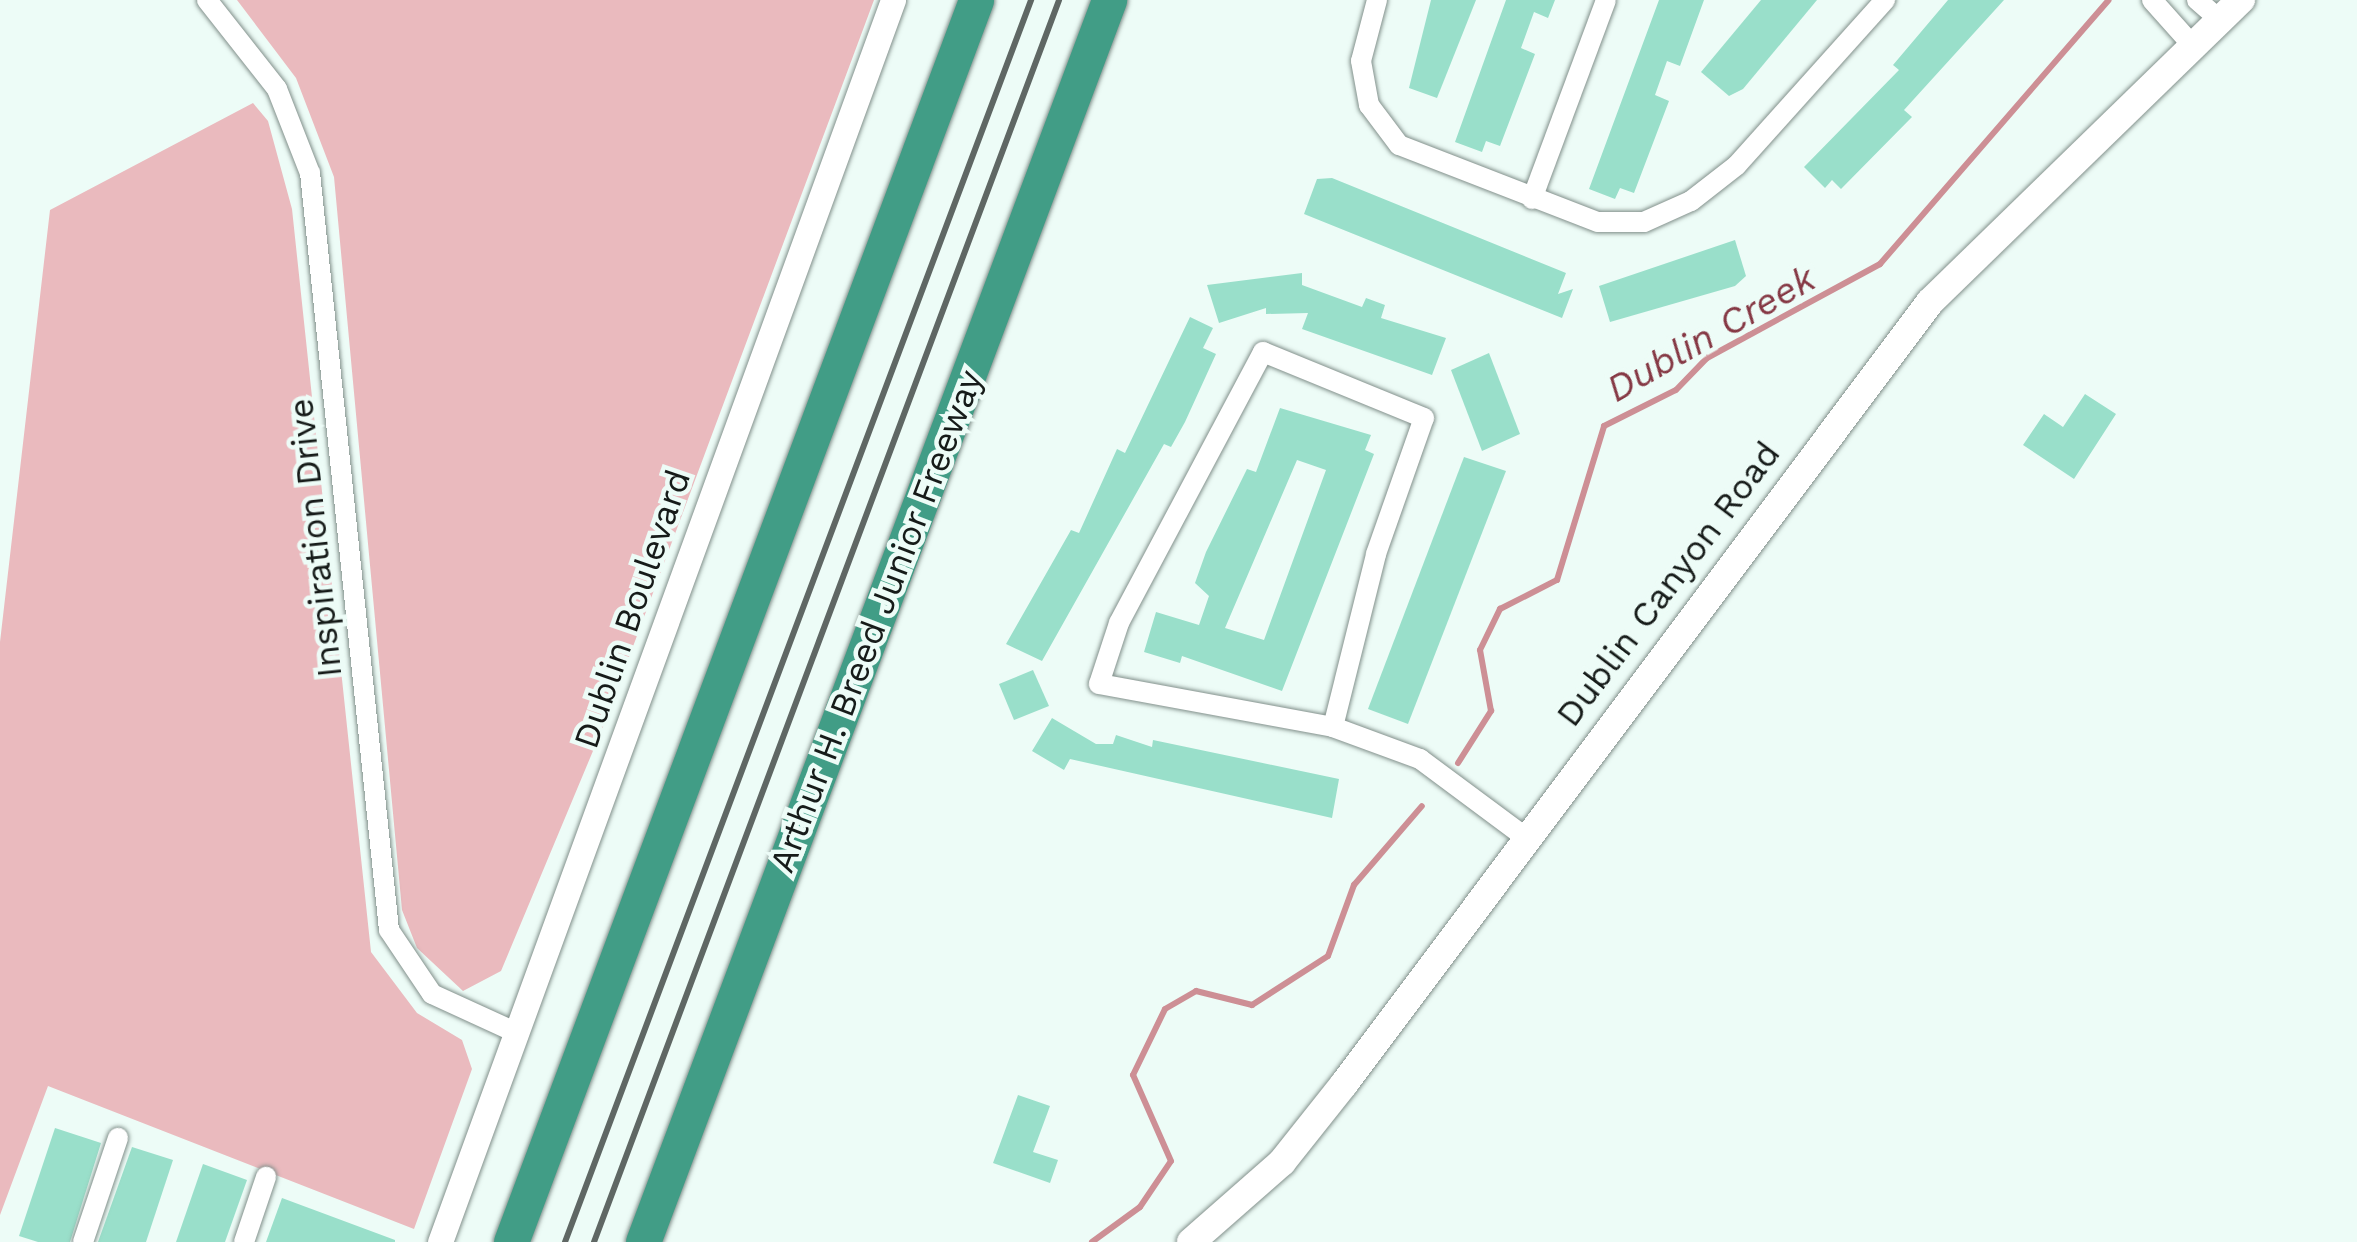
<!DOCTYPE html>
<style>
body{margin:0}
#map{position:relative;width:2357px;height:1242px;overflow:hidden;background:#edfcf7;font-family:"Work Sans",sans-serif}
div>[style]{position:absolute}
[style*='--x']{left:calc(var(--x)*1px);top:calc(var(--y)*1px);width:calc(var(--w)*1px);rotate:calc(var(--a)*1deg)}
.green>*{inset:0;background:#eababe}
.stream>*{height:6px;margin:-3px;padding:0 3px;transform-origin:3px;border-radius:3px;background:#cd8f95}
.building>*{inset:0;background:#99dfca}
.roads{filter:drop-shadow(0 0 2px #82908b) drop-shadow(0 0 2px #82908b)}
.minor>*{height:20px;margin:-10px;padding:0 10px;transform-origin:10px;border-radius:10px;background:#fff}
.tertiary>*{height:25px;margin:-12.5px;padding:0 12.5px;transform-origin:12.5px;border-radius:12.5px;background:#fff}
.secondary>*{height:28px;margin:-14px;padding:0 14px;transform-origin:14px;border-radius:14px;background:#fff}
.motorway>*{height:35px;margin:-17.5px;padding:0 17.5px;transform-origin:17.5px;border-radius:17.5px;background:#419d86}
.rail>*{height:6px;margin:-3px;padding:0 3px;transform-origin:3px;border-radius:3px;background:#5f6764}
span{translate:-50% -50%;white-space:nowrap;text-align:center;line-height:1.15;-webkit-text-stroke:9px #edfcf7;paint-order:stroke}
.street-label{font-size:35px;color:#161b19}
.water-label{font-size:38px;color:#853844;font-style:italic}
</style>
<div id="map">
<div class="green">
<i style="clip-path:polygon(237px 0,874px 0,603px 727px,501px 971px,463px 991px,417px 948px,402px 910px,334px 177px,296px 78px)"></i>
<i style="clip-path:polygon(253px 103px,268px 121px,292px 209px,371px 952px,417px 1013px,462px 1040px,472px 1069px,414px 1229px,48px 1086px,0 1215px,0 642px,50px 210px)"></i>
</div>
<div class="stream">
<i style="--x:1458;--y:763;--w:62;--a:-57.6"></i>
<i style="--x:1491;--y:711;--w:62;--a:-100.2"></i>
<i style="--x:1480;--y:650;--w:46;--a:-64"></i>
<i style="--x:1500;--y:609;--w:64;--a:-27"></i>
<i style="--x:1557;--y:580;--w:161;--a:-73"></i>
<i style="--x:1604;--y:426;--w:80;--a:-26.6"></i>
<i style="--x:1676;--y:390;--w:45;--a:-45.9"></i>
<i style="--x:1707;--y:358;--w:197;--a:-28.5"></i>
<i style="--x:1880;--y:264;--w:349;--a:-49.1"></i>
<i style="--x:1092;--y:1242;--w:59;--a:-36.1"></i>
<i style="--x:1140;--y:1207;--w:55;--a:-56"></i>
<i style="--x:1171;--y:1161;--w:94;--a:-113.8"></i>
<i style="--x:1133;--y:1075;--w:73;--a:-64.1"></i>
<i style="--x:1165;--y:1009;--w:36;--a:-30"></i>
<i style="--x:1196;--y:991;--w:58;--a:14"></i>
<i style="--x:1252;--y:1005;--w:90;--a:-32.8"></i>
<i style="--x:1328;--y:956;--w:76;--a:-69.9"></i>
<i style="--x:1354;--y:885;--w:104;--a:-49.3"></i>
</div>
<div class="building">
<i style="clip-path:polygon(1431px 0,1476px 0,1437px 98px,1409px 88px)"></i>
<i style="clip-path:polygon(1506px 0,1555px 0,1548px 18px,1534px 12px,1521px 48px,1535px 54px,1500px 146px,1486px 141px,1482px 152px,1455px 142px)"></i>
<i style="clip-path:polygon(1659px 0,1704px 0,1680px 66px,1667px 61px,1655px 95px,1669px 101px,1634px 193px,1620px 188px,1615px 199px,1589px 189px)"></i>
<i style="clip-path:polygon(1761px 0,1817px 0,1743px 89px,1729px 96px,1701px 72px)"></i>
<i style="clip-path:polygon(1948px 0,2004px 0,1904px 110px,1912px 117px,1841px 189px,1832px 180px,1825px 188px,1804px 167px,1899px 70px,1893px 65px)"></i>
<i style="clip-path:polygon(1332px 178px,1566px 273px,1558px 294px,1573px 289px,1562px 318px,1304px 214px,1317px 179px)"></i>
<i style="clip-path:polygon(1735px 240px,1746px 276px,1735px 286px,1610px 322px,1599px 286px)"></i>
<i style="clip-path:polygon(1302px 273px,1302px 285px,1362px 307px,1366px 298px,1385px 305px,1381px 318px,1446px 338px,1432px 375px,1302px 329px,1308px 313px,1266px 314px,1266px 308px,1219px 323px,1207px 285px)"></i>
<i style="clip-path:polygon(1190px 317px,1213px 328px,1203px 348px,1216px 354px,1185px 422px,1171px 447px,1164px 444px,1042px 661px,1006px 644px,1071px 530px,1079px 533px,1117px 449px,1125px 453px)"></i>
<i style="clip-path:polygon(1489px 353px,1520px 434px,1482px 451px,1451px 370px)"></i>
<i style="clip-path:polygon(2085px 394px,2116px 414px,2074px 479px,2023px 445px,2044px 414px,2063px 427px)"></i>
<i style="clip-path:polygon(evenodd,1280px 408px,1371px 435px,1365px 450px,1374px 454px,1282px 691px,1182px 656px,1180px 663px,1144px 652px,1156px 612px,1199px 625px,1209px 596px,1195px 583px,1206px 552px,1247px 469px,1256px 472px,1280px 408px,1297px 460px,1326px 470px,1264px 640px,1225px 628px,1297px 460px)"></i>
<i style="clip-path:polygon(1464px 457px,1506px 471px,1408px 724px,1368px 709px)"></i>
<i style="clip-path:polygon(1033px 670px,1049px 706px,1014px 720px,999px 684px)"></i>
<i style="clip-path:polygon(1052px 718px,1096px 744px,1113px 744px,1116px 735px,1152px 747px,1153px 740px,1339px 779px,1332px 818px,1070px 759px,1064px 770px,1032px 751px)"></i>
<i style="clip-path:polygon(1018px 1095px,1050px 1106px,1033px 1152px,1058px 1160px,1050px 1183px,993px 1163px)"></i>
<i style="clip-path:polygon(55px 1128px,101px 1143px,70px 1242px,38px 1242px,19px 1236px)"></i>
<i style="clip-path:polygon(132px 1147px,173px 1160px,146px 1242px,98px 1242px)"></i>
<i style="clip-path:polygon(203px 1164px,247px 1180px,225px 1242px,176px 1242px)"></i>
<i style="clip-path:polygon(282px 1198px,395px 1240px,395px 1242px,266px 1242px)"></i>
</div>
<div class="roads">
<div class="minor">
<i style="--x:207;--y:0;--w:113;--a:51.8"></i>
<i style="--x:277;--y:89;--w:90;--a:68.6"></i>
<i style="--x:310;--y:173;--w:761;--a:84.04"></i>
<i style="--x:389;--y:930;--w:77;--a:56.1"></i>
<i style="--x:432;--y:994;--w:91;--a:24.6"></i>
<i style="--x:1377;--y:0;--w:63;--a:104.7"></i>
<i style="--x:1361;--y:61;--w:45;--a:79.7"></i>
<i style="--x:1369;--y:105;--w:50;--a:53.1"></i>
<i style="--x:1399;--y:145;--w:213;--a:21.2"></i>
<i style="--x:1598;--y:222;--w:46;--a:0"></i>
<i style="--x:1644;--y:222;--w:51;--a:-24.1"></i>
<i style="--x:1691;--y:201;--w:58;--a:-38"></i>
<i style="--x:1737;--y:165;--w:222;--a:-48.1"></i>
<i style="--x:2152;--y:0;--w:63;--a:48.2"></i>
<i style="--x:2197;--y:0;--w:32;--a:41"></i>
<i style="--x:1532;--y:199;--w:212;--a:-69.6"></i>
<i style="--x:1333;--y:727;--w:178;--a:-76"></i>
<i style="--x:1376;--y:554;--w:144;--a:-70.6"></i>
<i style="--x:1424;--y:418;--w:174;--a:-157.7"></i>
<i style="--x:1263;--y:352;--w:307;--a:118"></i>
<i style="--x:1119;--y:623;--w:64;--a:108.2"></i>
<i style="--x:1099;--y:684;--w:238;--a:10.4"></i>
<i style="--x:1333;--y:727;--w:93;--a:20.2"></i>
<i style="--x:1420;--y:759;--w:131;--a:36.6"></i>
<i style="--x:83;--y:1242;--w:110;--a:-71.4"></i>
<i style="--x:244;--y:1242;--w:69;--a:-71.3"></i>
</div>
<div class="tertiary">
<i style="--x:440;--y:1242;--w:1322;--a:-69.96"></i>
</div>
<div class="secondary">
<i style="--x:1191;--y:1242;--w:121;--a:-41.3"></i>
<i style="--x:1282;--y:1162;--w:100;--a:-51.5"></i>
<i style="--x:1344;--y:1084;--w:977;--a:-53.15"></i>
<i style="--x:1930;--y:302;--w:434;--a:-44.2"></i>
</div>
<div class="motorway">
<i style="--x:511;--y:1242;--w:1326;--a:-69.47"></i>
<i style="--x:643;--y:1242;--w:1327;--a:-69.43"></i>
</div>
</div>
<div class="rail">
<i style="--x:565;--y:1242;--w:1327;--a:-69.43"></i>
<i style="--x:594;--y:1242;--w:1326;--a:-69.47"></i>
</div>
<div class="street-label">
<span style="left:315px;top:538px;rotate:-96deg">Inspiration Drive</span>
<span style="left:1668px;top:584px;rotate:-53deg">Dublin Canyon Road</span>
<span style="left:632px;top:609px;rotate:-71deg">Dublin Boulevard</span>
<span style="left:876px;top:621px;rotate:-69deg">Arthur H. Breed Junior Freeway</span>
</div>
<div class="water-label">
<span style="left:1711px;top:334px;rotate:-30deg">Dublin Creek</span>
</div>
</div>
